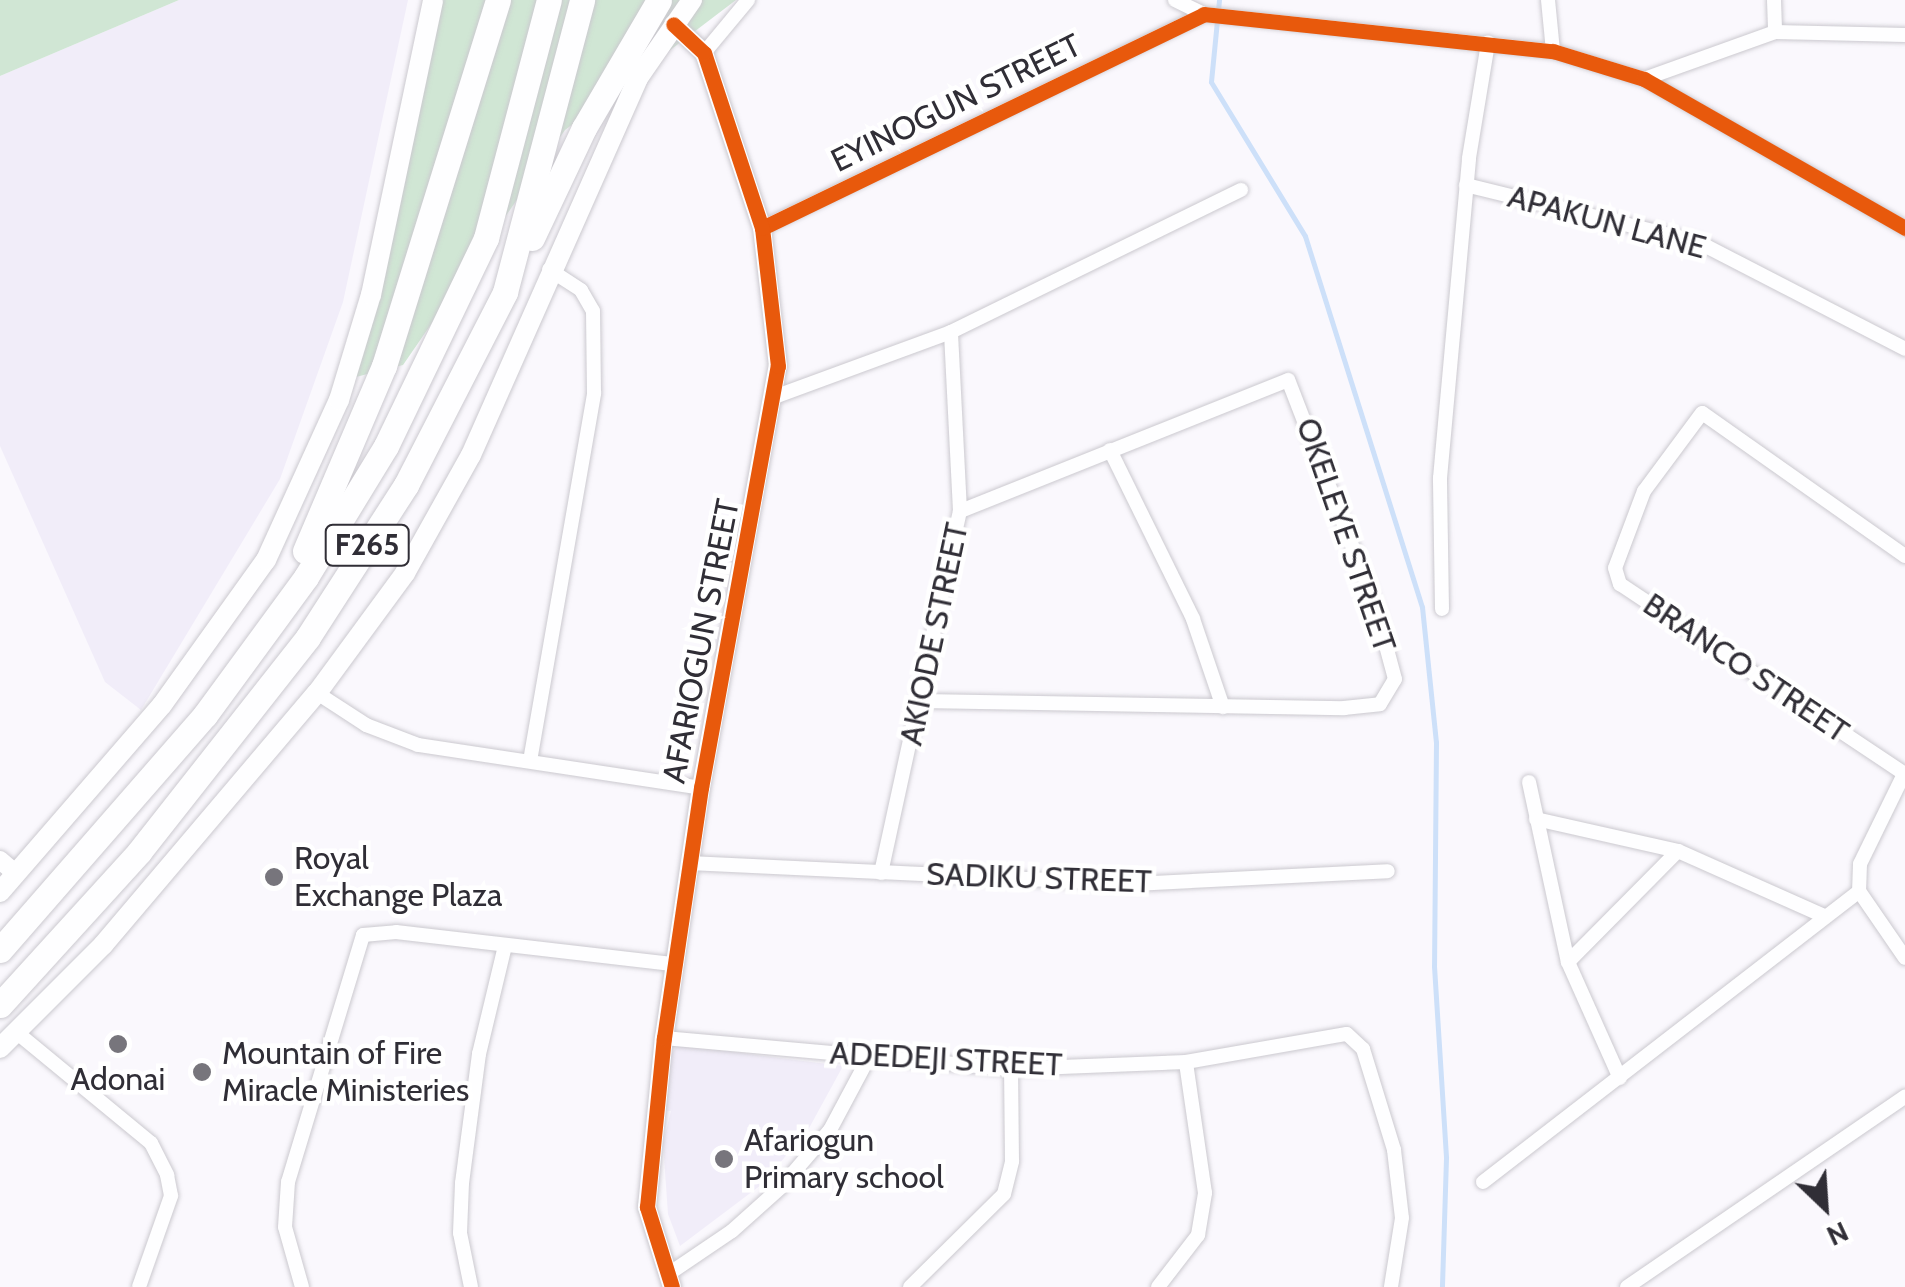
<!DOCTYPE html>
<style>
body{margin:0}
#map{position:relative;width:1905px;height:1287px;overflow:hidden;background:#faf8fd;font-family:Cabin,sans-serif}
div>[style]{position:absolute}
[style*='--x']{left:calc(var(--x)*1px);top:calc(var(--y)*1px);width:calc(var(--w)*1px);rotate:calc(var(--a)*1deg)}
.built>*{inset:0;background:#f1edf9}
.green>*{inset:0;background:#d0e6d4}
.stream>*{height:5px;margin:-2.5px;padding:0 2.5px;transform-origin:2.5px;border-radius:2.5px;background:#cde0f9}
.roads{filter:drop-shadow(0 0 2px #cbc9cf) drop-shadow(0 0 2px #cbc9cf)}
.minor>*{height:14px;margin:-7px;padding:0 7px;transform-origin:7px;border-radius:7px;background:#fefeff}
.tertiary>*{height:18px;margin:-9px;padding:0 9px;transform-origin:9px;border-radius:9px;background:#fefeff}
.primary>*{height:20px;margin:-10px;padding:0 10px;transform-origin:10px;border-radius:10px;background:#fefeff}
.motorway>*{height:25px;margin:-12.5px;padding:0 12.5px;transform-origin:12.5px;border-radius:12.5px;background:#fefeff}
.cycleway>*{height:15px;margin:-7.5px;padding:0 7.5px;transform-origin:7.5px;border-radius:7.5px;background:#e8590c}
.dots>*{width:28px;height:28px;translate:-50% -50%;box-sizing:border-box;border:5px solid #fff;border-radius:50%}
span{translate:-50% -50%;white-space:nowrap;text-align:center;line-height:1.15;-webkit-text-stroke:9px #fff;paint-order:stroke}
.shield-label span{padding:2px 8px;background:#fff;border:2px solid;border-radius:8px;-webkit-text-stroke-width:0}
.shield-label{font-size:30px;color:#302e36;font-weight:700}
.street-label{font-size:32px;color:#302e36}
.poi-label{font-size:32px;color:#302e36}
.left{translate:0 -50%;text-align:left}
.north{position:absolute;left:1775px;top:1157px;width:100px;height:100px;-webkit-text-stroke:8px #fff;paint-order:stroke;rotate:155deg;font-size:28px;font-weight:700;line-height:40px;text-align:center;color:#302e36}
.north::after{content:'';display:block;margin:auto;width:35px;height:45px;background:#302e36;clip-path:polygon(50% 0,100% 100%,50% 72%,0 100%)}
</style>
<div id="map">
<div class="built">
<i style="clip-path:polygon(179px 0,408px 0,343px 302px,280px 479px,141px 710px,105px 682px,0 446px,0 76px)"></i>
<i style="clip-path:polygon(678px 1045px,843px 1066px,808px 1130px,761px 1185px,680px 1246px,668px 1214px,663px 1143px,671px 1111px,662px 1110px,668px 1058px)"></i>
</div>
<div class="green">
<i style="clip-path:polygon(0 0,179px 0,0 76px)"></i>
<i style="clip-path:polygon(442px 0,736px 0,565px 130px,403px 365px,344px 380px)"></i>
</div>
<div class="stream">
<i style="--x:1219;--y:0;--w:82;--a:95.6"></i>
<i style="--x:1211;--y:82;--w:180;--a:58.6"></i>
<i style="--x:1305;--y:236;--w:389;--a:72.5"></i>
<i style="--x:1422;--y:607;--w:136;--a:84.1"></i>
<i style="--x:1436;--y:742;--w:224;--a:90.5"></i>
<i style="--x:1434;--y:966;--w:192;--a:86.4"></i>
<i style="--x:1446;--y:1158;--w:129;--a:91.8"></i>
</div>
<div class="roads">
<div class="minor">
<i style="--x:1175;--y:0;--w:32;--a:26"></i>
<i style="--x:1548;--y:0;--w:51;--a:84.4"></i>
<i style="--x:1774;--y:0;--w:32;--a:88"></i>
<i style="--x:704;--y:53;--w:69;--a:-50.3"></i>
<i style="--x:1644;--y:79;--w:139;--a:-19.7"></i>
<i style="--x:1775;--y:32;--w:130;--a:1.3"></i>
<i style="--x:1466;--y:185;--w:239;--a:13.8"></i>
<i style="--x:1698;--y:242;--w:233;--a:27.3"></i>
<i style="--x:762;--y:228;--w:491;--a:-25.8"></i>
<i style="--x:1204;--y:14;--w:351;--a:6.1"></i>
<i style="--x:1553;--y:51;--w:95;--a:17.1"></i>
<i style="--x:1644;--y:79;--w:301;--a:29.7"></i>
<i style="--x:777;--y:396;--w:185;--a:-20.2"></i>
<i style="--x:951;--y:332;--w:323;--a:-26.1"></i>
<i style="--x:1110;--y:450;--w:188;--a:63.8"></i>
<i style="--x:1193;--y:619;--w:93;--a:71.2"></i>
<i style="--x:1905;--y:556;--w:248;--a:-144.8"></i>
<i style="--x:1702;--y:413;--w:97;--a:126.6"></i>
<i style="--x:1644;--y:491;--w:82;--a:110.6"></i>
<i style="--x:1615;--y:568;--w:17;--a:73"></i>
<i style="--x:1620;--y:584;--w:343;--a:33.7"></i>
<i style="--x:1442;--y:609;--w:131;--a:-90.9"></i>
<i style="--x:1440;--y:478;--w:321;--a:-84.8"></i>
<i style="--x:1469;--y:158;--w:117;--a:-80.6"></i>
<i style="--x:317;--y:693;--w:59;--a:33.1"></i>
<i style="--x:366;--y:725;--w:56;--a:21"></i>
<i style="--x:418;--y:745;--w:286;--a:8.6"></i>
<i style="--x:922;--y:701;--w:422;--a:1"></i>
<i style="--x:1344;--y:708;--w:36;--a:-6"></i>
<i style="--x:1380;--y:704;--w:29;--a:-59"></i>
<i style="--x:1395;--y:679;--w:77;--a:-105.1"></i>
<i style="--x:1375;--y:605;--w:241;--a:-111.1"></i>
<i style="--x:1288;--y:380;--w:353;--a:158.2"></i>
<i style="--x:530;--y:761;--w:374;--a:-80.1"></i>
<i style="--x:594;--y:393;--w:82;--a:-90.7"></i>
<i style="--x:593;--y:311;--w:24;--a:-120"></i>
<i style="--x:581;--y:290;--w:38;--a:-147"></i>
<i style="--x:1904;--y:774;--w:100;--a:116.1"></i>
<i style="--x:1860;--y:864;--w:27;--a:92"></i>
<i style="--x:1859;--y:891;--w:81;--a:55.5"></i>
<i style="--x:1529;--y:782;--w:184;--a:77.8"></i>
<i style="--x:1568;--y:962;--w:127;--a:65.9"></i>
<i style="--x:1536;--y:819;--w:146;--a:12.7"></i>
<i style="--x:1678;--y:851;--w:158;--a:24"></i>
<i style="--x:689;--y:863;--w:445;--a:2.7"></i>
<i style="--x:1134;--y:884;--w:254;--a:-2.9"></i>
<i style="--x:881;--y:873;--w:371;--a:-77.7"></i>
<i style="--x:960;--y:511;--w:179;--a:-92.9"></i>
<i style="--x:1568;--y:962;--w:156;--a:-45.3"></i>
<i style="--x:15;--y:1031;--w:176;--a:39.5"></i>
<i style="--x:151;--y:1143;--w:36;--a:63"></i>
<i style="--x:167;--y:1175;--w:21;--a:79"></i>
<i style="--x:171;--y:1196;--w:96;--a:109.4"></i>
<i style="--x:664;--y:1038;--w:348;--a:5.1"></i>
<i style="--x:1011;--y:1069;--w:175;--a:-2.3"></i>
<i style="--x:1186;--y:1062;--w:163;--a:-9.9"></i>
<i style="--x:1347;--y:1034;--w:22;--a:43"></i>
<i style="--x:1363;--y:1049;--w:106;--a:72.9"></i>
<i style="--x:1394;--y:1150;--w:68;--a:83.3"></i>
<i style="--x:1402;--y:1218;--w:70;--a:99.1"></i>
<i style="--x:1483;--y:1182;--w:475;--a:-37.7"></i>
<i style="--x:667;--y:1275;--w:78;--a:-34.1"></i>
<i style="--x:732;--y:1231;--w:66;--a:-41.9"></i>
<i style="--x:781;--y:1187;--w:75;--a:-49.3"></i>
<i style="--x:830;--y:1130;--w:83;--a:-61.9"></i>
<i style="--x:302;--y:1287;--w:62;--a:-105.8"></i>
<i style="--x:285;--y:1227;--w:45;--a:-86.2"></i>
<i style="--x:288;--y:1182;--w:258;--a:-73.1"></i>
<i style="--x:363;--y:935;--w:33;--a:-5"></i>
<i style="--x:396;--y:932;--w:280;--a:6.6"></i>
<i style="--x:471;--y:1287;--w:55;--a:-101.5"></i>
<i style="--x:460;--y:1233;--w:50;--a:-87.7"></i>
<i style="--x:462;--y:1183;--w:130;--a:-82.5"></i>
<i style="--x:479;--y:1054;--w:111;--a:-76.5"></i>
<i style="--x:910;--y:1287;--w:132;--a:-44.7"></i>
<i style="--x:1004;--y:1194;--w:34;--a:-76"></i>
<i style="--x:1012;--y:1161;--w:92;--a:-90.6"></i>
<i style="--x:1158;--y:1287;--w:66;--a:-52.4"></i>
<i style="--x:1198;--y:1235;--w:43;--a:-80.5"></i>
<i style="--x:1205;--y:1193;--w:132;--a:-98.3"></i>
<i style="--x:1627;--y:1287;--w:337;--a:-34.4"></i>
</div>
<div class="tertiary">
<i style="--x:0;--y:860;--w:18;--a:41"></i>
<i style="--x:672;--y:1287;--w:84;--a:-107.4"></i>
<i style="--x:647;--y:1207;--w:170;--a:-84.3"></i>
<i style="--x:664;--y:1038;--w:253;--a:-81.6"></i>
<i style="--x:701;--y:788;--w:429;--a:-79.7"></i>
<i style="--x:778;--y:366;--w:139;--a:-96.6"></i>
<i style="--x:762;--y:228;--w:184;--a:-108.3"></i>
<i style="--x:704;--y:53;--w:42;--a:-136.9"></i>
</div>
<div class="primary">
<i style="--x:0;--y:892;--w:247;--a:-49.1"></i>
<i style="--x:162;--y:705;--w:178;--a:-54.4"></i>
<i style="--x:266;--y:560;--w:176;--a:-65.5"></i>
<i style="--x:339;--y:400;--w:110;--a:-73.1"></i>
<i style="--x:371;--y:295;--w:301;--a:-78.1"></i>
<i style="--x:0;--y:1048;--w:146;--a:-45"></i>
<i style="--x:103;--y:945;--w:331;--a:-49.7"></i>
<i style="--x:317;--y:693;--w:149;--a:-53.7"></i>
<i style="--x:405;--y:573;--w:135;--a:-60.8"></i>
<i style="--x:471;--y:455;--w:412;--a:-66.1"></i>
<i style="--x:638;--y:78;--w:95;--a:-55.3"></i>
</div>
<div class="motorway">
<i style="--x:532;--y:238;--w:122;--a:-64.7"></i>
<i style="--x:584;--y:128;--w:148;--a:-59.6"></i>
<i style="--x:305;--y:551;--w:201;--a:-66.9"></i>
<i style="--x:384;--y:366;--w:383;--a:-72.7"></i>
<i style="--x:0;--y:950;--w:312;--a:-48.9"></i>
<i style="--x:205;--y:715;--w:171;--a:-53.8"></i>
<i style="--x:306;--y:577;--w:153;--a:-58.6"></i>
<i style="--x:386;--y:446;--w:231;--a:-64.3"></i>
<i style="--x:486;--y:238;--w:246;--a:-75.2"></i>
<i style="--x:0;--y:1005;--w:207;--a:-47.7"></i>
<i style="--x:139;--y:852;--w:273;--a:-51.8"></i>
<i style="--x:308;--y:637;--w:181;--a:-57.2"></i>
<i style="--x:406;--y:485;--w:217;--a:-62.8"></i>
<i style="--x:505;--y:292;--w:302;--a:-75.2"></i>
</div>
</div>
<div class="cycleway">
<i style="--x:762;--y:228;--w:491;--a:-25.8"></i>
<i style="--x:1204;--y:14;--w:351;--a:6.1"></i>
<i style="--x:1553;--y:51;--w:95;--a:17.1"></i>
<i style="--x:1644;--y:79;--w:301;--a:29.7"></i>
<i style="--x:672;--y:1287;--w:84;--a:-107.4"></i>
<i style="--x:647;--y:1207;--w:170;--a:-84.3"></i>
<i style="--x:664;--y:1038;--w:253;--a:-81.6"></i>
<i style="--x:701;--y:788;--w:429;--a:-79.7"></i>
<i style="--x:778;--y:366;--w:139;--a:-96.6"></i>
<i style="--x:762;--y:228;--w:184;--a:-108.3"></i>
<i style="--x:704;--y:53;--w:42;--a:-136.9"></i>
</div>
<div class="dots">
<i style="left:274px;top:877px;background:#77757c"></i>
<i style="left:118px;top:1044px;background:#77757c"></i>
<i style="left:202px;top:1072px;background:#77757c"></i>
<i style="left:724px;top:1159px;background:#77757c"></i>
</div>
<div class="shield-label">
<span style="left:367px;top:545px">F265</span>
</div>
<div class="street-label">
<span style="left:956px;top:103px;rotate:-26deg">EYINOGUN STREET</span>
<span style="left:1607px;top:222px;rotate:15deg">APAKUN LANE</span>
<span style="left:1346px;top:535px;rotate:71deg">OKELEYE STREET</span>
<span style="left:934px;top:634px;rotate:-78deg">AKIODE STREET</span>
<span style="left:701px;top:641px;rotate:-79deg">AFARIOGUN STREET</span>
<span style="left:1746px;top:668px;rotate:34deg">BRANCO STREET</span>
<span style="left:1039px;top:878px;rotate:2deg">SADIKU STREET</span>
<span style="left:946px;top:1059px;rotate:3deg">ADEDEJI STREET</span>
</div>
<div class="poi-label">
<span class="left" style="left:294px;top:877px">Royal<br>Exchange Plaza</span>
<span class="left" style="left:222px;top:1072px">Mountain of Fire<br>Miracle Ministeries</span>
<span style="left:118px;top:1079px">Adonai</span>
<span class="left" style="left:744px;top:1159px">Afariogun<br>Primary school</span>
</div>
<div class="north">N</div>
</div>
